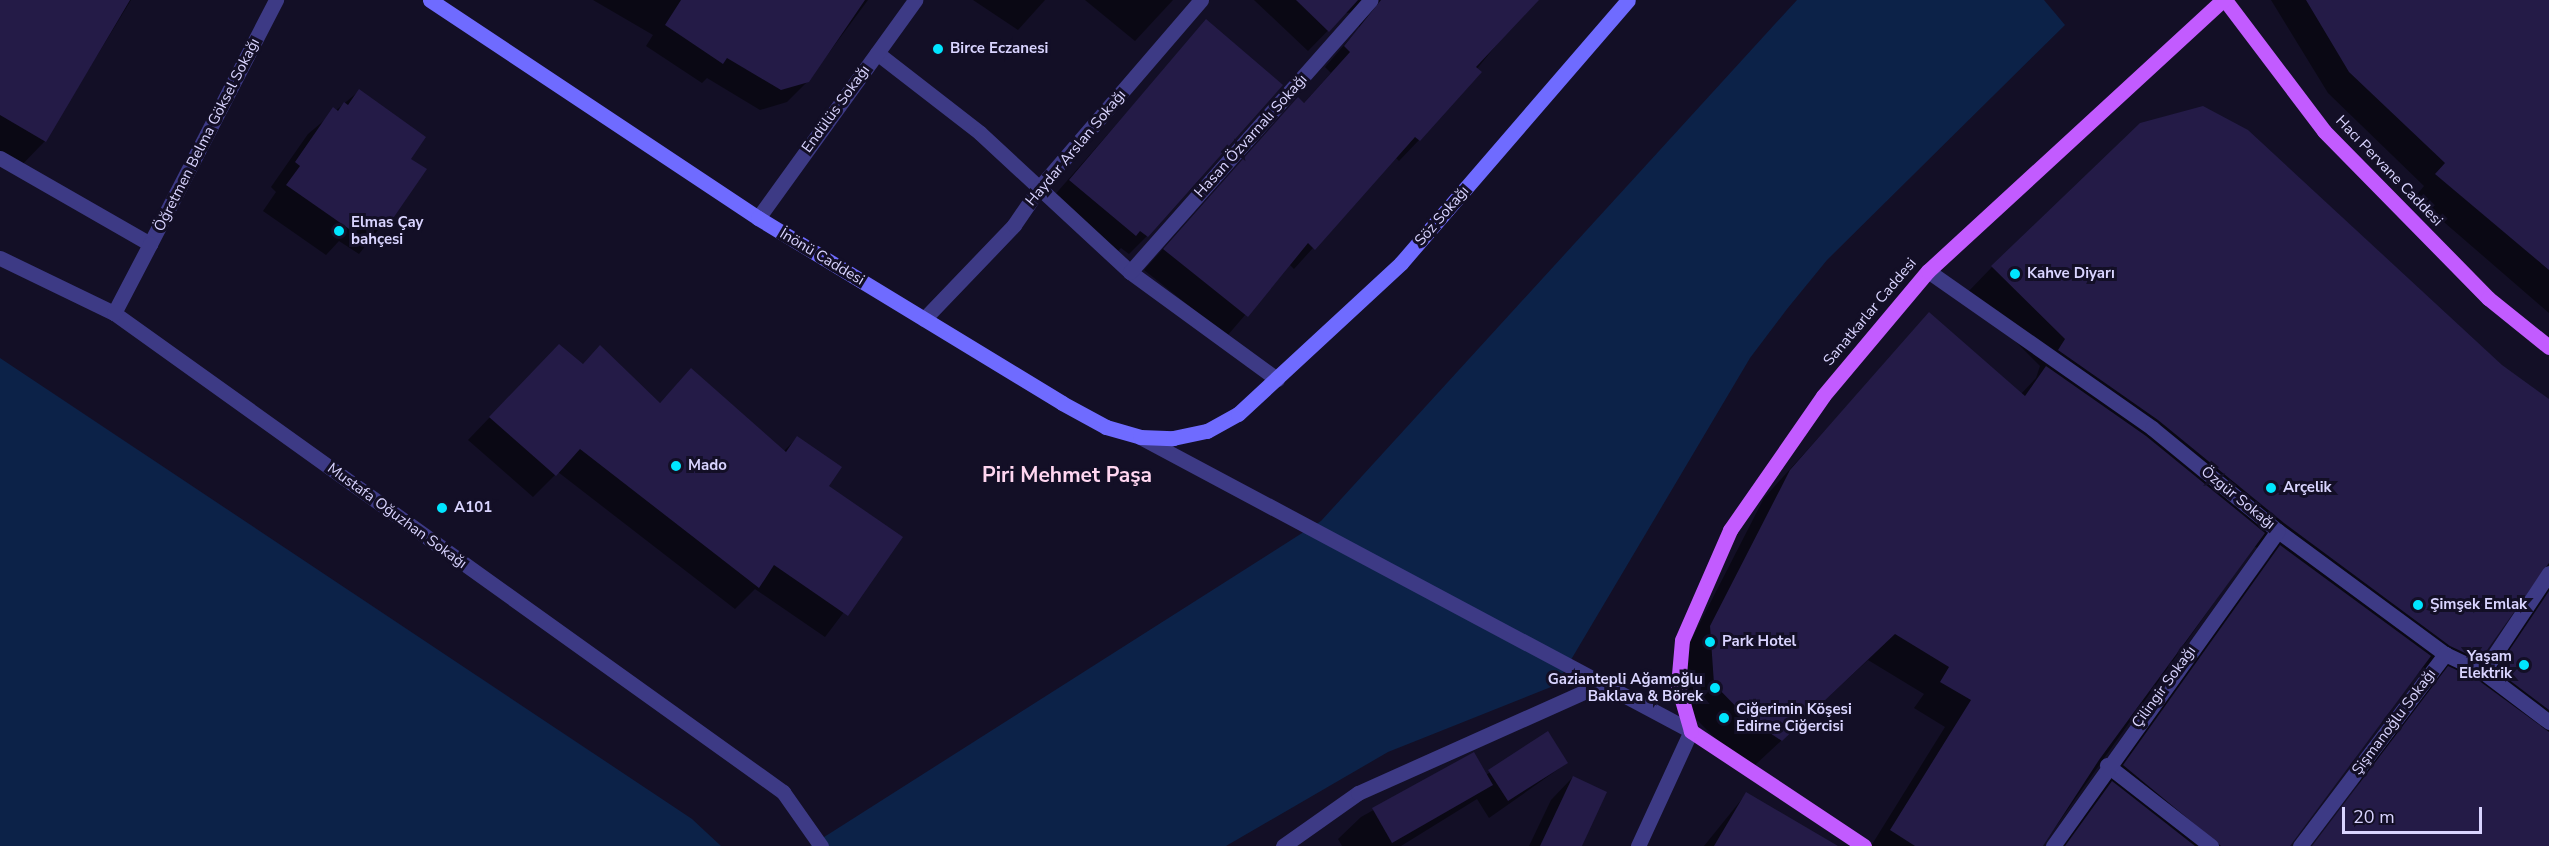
<!DOCTYPE html>
<meta charset="utf-8">
<style>
body{margin:0}
#map{position:relative;width:2549px;height:846px;overflow:hidden;background:#130f26;font-family:"Nunito Sans",sans-serif}
div>[style]{position:absolute}
[style*='--x']{left:calc(var(--x)*1px);top:calc(var(--y)*1px);width:calc(var(--w)*1px);rotate:calc(var(--a)*1deg)}
.water>*{inset:0;background:#0c2248}
.shadow>*{inset:0;background:#0007}
.building>*{inset:0;background:#241b47}
.pedestrian>*{height:15px;margin:-7.5px;padding:0 7.5px;transform-origin:7.5px;border-radius:7.5px;background:#3d3a85}
.minor>*{height:15px;margin:-7.5px;padding:0 7.5px;transform-origin:7.5px;border-radius:7.5px;background:#3d3a85}
.tertiary>*{height:15px;margin:-7.5px;padding:0 7.5px;transform-origin:7.5px;border-radius:7.5px;background:#3d3a85}
.secondary>*{height:15px;margin:-7.5px;padding:0 7.5px;transform-origin:7.5px;border-radius:7.5px;background:#6f6bff}
.primary>*{height:15px;margin:-7.5px;padding:0 7.5px;transform-origin:7.5px;border-radius:7.5px;background:#c25bff}
.dots>*{width:16px;height:16px;translate:-50% -50%;box-sizing:border-box;border:3px solid #130f26;border-radius:50%}
span{translate:-50% -50%;white-space:nowrap;text-align:center;line-height:1.15;-webkit-text-stroke:6px #130f26;paint-order:stroke}
.poi-label{font-size:15px;color:#d9d4ff;font-weight:700}
.left{translate:0 -50%;text-align:left}
.right{translate:-100% -50%;text-align:right}
.street-label{font-size:15px;color:#d9d4ff}
.district-label{font-size:21px;color:#ffd6f0;font-weight:700}
.scale{position:absolute;left:2342px;top:807px;width:140px;height:27px;box-sizing:border-box;border:3px solid #d9d4ff;border-top:0;padding-left:8px;font-size:18px;line-height:21px;white-space:nowrap;color:#d9d4ff;-webkit-text-stroke:4px #130f26;paint-order:stroke}
</style>
<div id="map">
<div class="water">
<i style="clip-path:polygon(1797px 0,2044px 0,2065px 25px,1827px 260px,1787px 309px,1750px 358px,1556px 685px,1388px 752px,1226px 846px,810px 846px,1321px 521px)"></i>
<i style="clip-path:polygon(0 358px,692px 819px,721px 846px,0 846px)"></i>
</div>
<div class="shadow">
<i style="clip-path:polygon(0 0,131px 0,45px 141px,17px 170px,0 160px)"></i>
<i style="clip-path:polygon(593px 0,868px 0,808px 81px,787px 102px,760px 110px,707px 78px,702px 83px,646px 46px,653px 35px)"></i>
<i style="clip-path:polygon(973px 0,1045px 0,1018px 30px)"></i>
<i style="clip-path:polygon(1085px 0,1173px 0,1135px 41px)"></i>
<i style="clip-path:polygon(1254px 0,1533px 0,1419px 140px,1399px 161px,1395px 157px,1294px 269px,1289px 264px,1227px 336px,1144px 270px,1278px 120px,1298px 99px,1303px 104px,1331px 73px,1325px 67px,1359px 28px,1357px 12px,1345px 13px,1308px 51px)"></i>
<i style="clip-path:polygon(2271px 0,2549px 0,2549px 313px,2415px 197px,2424px 186px,2328px 93px)"></i>
<i style="clip-path:polygon(1206px 22px,1281px 85px,1147px 236px,1129px 254px,1121px 248px,1117px 252px,1052px 198px)"></i>
<i style="clip-path:polygon(359px 91px,409px 159px,425px 170px,359px 254px,339px 241px,326px 255px,263px 211px,276px 192px,271px 187px,308px 134px)"></i>
<i style="clip-path:polygon(evenodd,1992px 267px,2501px 366px,2549px 401px,2549px 846px,2324px 846px,2370px 763px,2438px 678px,2420px 668px,2256px 846px,2059px 846px,2270px 557px,2254px 546px,2042px 846px,1871px 846px,1945px 727px,1914px 708px,1924px 694px,1868px 660px,1754px 766px,1720px 743px,1688px 711px,1684px 654px,1764px 498px,1929px 315px,2021px 394px,2036px 378px,2040px 366px,1967px 293px,1992px 267px,2525px 589px,2534px 600px,2480px 684px,2462px 675px,2525px 589px)"></i>
<i style="clip-path:polygon(582px 365px,659px 404px,691px 370px,783px 452px,797px 438px,827px 486px,901px 537px,825px 637px,755px 589px,735px 609px,558px 472px,533px 497px,468px 440px,537px 368px)"></i>
<i style="clip-path:polygon(1548px 733px,1567px 763px,1489px 818px,1477px 799px,1401px 846px,1342px 846px,1338px 839px,1361px 817px,1474px 754px,1486px 775px)"></i>
<i style="clip-path:polygon(1573px 777px,1580px 846px,1529px 846px,1551px 800px)"></i>
<i style="clip-path:polygon(1746px 794px,1835px 846px,1704px 846px)"></i>
</div>
<div class="building">
<i style="clip-path:polygon(0 0,130px 0,46px 142px,0 115px)"></i>
<i style="clip-path:polygon(681px 0,865px 0,809px 82px,781px 90px,727px 58px,723px 64px,665px 25px)"></i>
<i style="clip-path:polygon(1296px 0,1358px 0,1329px 32px)"></i>
<i style="clip-path:polygon(1381px 0,1539px 0,1476px 67px,1482px 72px,1420px 141px,1415px 137px,1315px 250px,1308px 243px,1248px 317px,1163px 249px,1298px 97px,1304px 103px,1350px 52px,1344px 46px)"></i>
<i style="clip-path:polygon(2306px 0,2549px 0,2549px 270px,2435px 174px,2445px 163px,2349px 72px)"></i>
<i style="clip-path:polygon(1206px 19px,1283px 85px,1148px 237px,1140px 231px,1136px 236px,1069px 180px)"></i>
<i style="clip-path:polygon(359px 89px,426px 137px,411px 159px,427px 169px,385px 230px,363px 215px,352px 231px,286px 185px,300px 166px,295px 162px,333px 107px,338px 111px,344px 102px,348px 105px)"></i>
<i style="clip-path:polygon(2203px 106px,2248px 130px,2502px 365px,2549px 399px,2549px 563px,2480px 660px,2450px 646px,2284px 523px,2158px 420px,2058px 350px,2065px 339px,1991px 266px,2140px 123px)"></i>
<i style="clip-path:polygon(1929px 312px,2025px 396px,2046px 366px,2146px 436px,2265px 533px,2099px 760px,2043px 846px,1915px 846px,1890px 830px,1971px 700px,1940px 682px,1949px 667px,1895px 634px,1782px 741px,1746px 717px,1714px 684px,1710px 626px,1790px 470px)"></i>
<i style="clip-path:polygon(559px 344px,583px 364px,600px 345px,660px 403px,691px 368px,786px 452px,797px 436px,842px 467px,829px 486px,903px 537px,848px 616px,774px 565px,759px 588px,580px 449px,556px 476px,489px 417px)"></i>
<i style="clip-path:polygon(2280px 545px,2431px 656px,2290px 846px,2221px 846px,2123px 765px)"></i>
<i style="clip-path:polygon(2549px 591px,2549px 710px,2496px 670px)"></i>
<i style="clip-path:polygon(2448px 666px,2478px 680px,2549px 732px,2549px 846px,2312px 846px)"></i>
<i style="clip-path:polygon(1548px 731px,1568px 763px,1508px 801px,1488px 770px)"></i>
<i style="clip-path:polygon(1474px 752px,1493px 785px,1392px 843px,1372px 808px)"></i>
<i style="clip-path:polygon(1573px 776px,1607px 792px,1582px 846px,1540px 846px)"></i>
<i style="clip-path:polygon(2112px 781px,2195px 846px,2065px 846px)"></i>
<i style="clip-path:polygon(1746px 792px,1838px 846px,1714px 846px)"></i>
</div>
<div class="pedestrian">
<i style="--x:0;--y:258;--w:127;--a:25.8"></i>
<i style="--x:114;--y:313;--w:823;--a:35.6"></i>
<i style="--x:783;--y:792;--w:66;--a:54.9"></i>
<i style="--x:1140;--y:437;--w:625;--a:28.08"></i>
<i style="--x:1283;--y:846;--w:92;--a:-35.2"></i>
<i style="--x:1358;--y:793;--w:269;--a:-24.1"></i>
</div>
<div class="minor">
<i style="--x:877;--y:53;--w:130;--a:37.8"></i>
<i style="--x:980;--y:133;--w:205;--a:42.8"></i>
<i style="--x:1130;--y:272;--w:182;--a:36.1"></i>
<i style="--x:0;--y:158;--w:173;--a:29.8"></i>
<i style="--x:150;--y:244;--w:275;--a:-62.7"></i>
<i style="--x:758;--y:218;--w:269;--a:-54.2"></i>
<i style="--x:1928;--y:271;--w:274;--a:35"></i>
<i style="--x:2152;--y:428;--w:163;--a:39.3"></i>
<i style="--x:2278;--y:531;--w:207;--a:36.4"></i>
<i style="--x:2445;--y:654;--w:42;--a:25.3"></i>
<i style="--x:2483;--y:672;--w:83;--a:37.1"></i>
<i style="--x:1130;--y:272;--w:363;--a:-48.5"></i>
<i style="--x:114;--y:313;--w:78;--a:-62.4"></i>
<i style="--x:924;--y:319;--w:130;--a:-46.2"></i>
<i style="--x:1014;--y:225;--w:46;--a:-55.6"></i>
<i style="--x:1040;--y:187;--w:247;--a:-49.3"></i>
<i style="--x:2483;--y:672;--w:119;--a:-56.3"></i>
<i style="--x:2107;--y:765;--w:132;--a:37.9"></i>
<i style="--x:2053;--y:846;--w:387;--a:-54.5"></i>
<i style="--x:2300;--y:846;--w:241;--a:-52.9"></i>
</div>
<div class="tertiary">
<i style="--x:1638;--y:846;--w:127;--a:-65.3"></i>
</div>
<div class="secondary">
<i style="--x:430;--y:0;--w:394;--a:33.6"></i>
<i style="--x:758;--y:218;--w:356;--a:31.3"></i>
<i style="--x:1062;--y:403;--w:50;--a:28.6"></i>
<i style="--x:1106;--y:427;--w:35;--a:16"></i>
<i style="--x:1140;--y:437;--w:33;--a:2"></i>
<i style="--x:1173;--y:438;--w:35;--a:-12"></i>
<i style="--x:1207;--y:431;--w:35;--a:-29"></i>
<i style="--x:1238;--y:414;--w:222;--a:-42.8"></i>
<i style="--x:1401;--y:263;--w:347;--a:-49.2"></i>
</div>
<div class="primary">
<i style="--x:2225;--y:0;--w:164;--a:52.9"></i>
<i style="--x:2324;--y:131;--w:234;--a:45.5"></i>
<i style="--x:2488;--y:298;--w:78;--a:38.8"></i>
<i style="--x:1864;--y:846;--w:208;--a:-146.4"></i>
<i style="--x:1691;--y:731;--w:47;--a:-106.1"></i>
<i style="--x:1678;--y:686;--w:46;--a:-85"></i>
<i style="--x:1682;--y:640;--w:120;--a:-66.4"></i>
<i style="--x:1730;--y:530;--w:163;--a:-55.2"></i>
<i style="--x:1823;--y:396;--w:163;--a:-50"></i>
<i style="--x:1928;--y:271;--w:401;--a:-42.6"></i>
</div>
<div class="dots">
<i style="left:938px;top:49px;background:#00e5ff"></i>
<i style="left:339px;top:231px;background:#00e5ff"></i>
<i style="left:2015px;top:274px;background:#00e5ff"></i>
<i style="left:676px;top:466px;background:#00e5ff"></i>
<i style="left:2271px;top:488px;background:#00e5ff"></i>
<i style="left:442px;top:508px;background:#00e5ff"></i>
<i style="left:2418px;top:605px;background:#00e5ff"></i>
<i style="left:1710px;top:642px;background:#00e5ff"></i>
<i style="left:2524px;top:665px;background:#00e5ff"></i>
<i style="left:1715px;top:688px;background:#00e5ff"></i>
<i style="left:1724px;top:718px;background:#00e5ff"></i>
</div>
<div class="poi-label">
<span class="left" style="left:950px;top:49px">Birce Eczanesi</span>
<span class="left" style="left:351px;top:231px">Elmas Çay<br>bahçesi</span>
<span class="left" style="left:2027px;top:274px">Kahve Diyarı</span>
<span class="left" style="left:688px;top:466px">Mado</span>
<span class="left" style="left:2283px;top:488px">Arçelik</span>
<span class="left" style="left:454px;top:508px">A101</span>
<span class="left" style="left:2430px;top:605px">Şimşek Emlak</span>
<span class="left" style="left:1722px;top:642px">Park Hotel</span>
<span class="right" style="left:2512px;top:665px">Yaşam<br>Elektrik</span>
<span class="right" style="left:1703px;top:688px">Gaziantepli Ağamoğlu<br>Baklava &amp; Börek</span>
<span class="left" style="left:1736px;top:718px">Ciğerimin Köşesi<br>Edirne Ciğercisi</span>
</div>
<div class="street-label">
<span style="left:836px;top:109px;rotate:-54deg">Endülüs Sokağı</span>
<span style="left:207px;top:135px;rotate:-63deg">Öğretmen Belma Göksel Sokağı</span>
<span style="left:1251px;top:136px;rotate:-48deg">Hasan Özvarnalı Sokağı</span>
<span style="left:1076px;top:148px;rotate:-50deg">Haydar Arslan Sokağı</span>
<span style="left:2389px;top:171px;rotate:46deg">Hacı Pervane Caddesi</span>
<span style="left:1442px;top:216px;rotate:-49deg">Söz Sokağı</span>
<span style="left:822px;top:257px;rotate:31deg">İnönü Caddesi</span>
<span style="left:1870px;top:312px;rotate:-50deg">Sanatkarlar Caddesi</span>
<span style="left:2238px;top:498px;rotate:39deg">Özgür Sokağı</span>
<span style="left:397px;top:516px;rotate:36deg">Mustafa Oğuzhan Sokağı</span>
<span style="left:2164px;top:687px;rotate:-54deg">Çilingir Sokağı</span>
<span style="left:2394px;top:722px;rotate:-53deg">Şişmanoğlu Sokağı</span>
</div>
<div class="district-label">
<span style="left:1067px;top:475px">Piri Mehmet Paşa</span>
</div>
<div class="scale">20 m</div>
</div>
